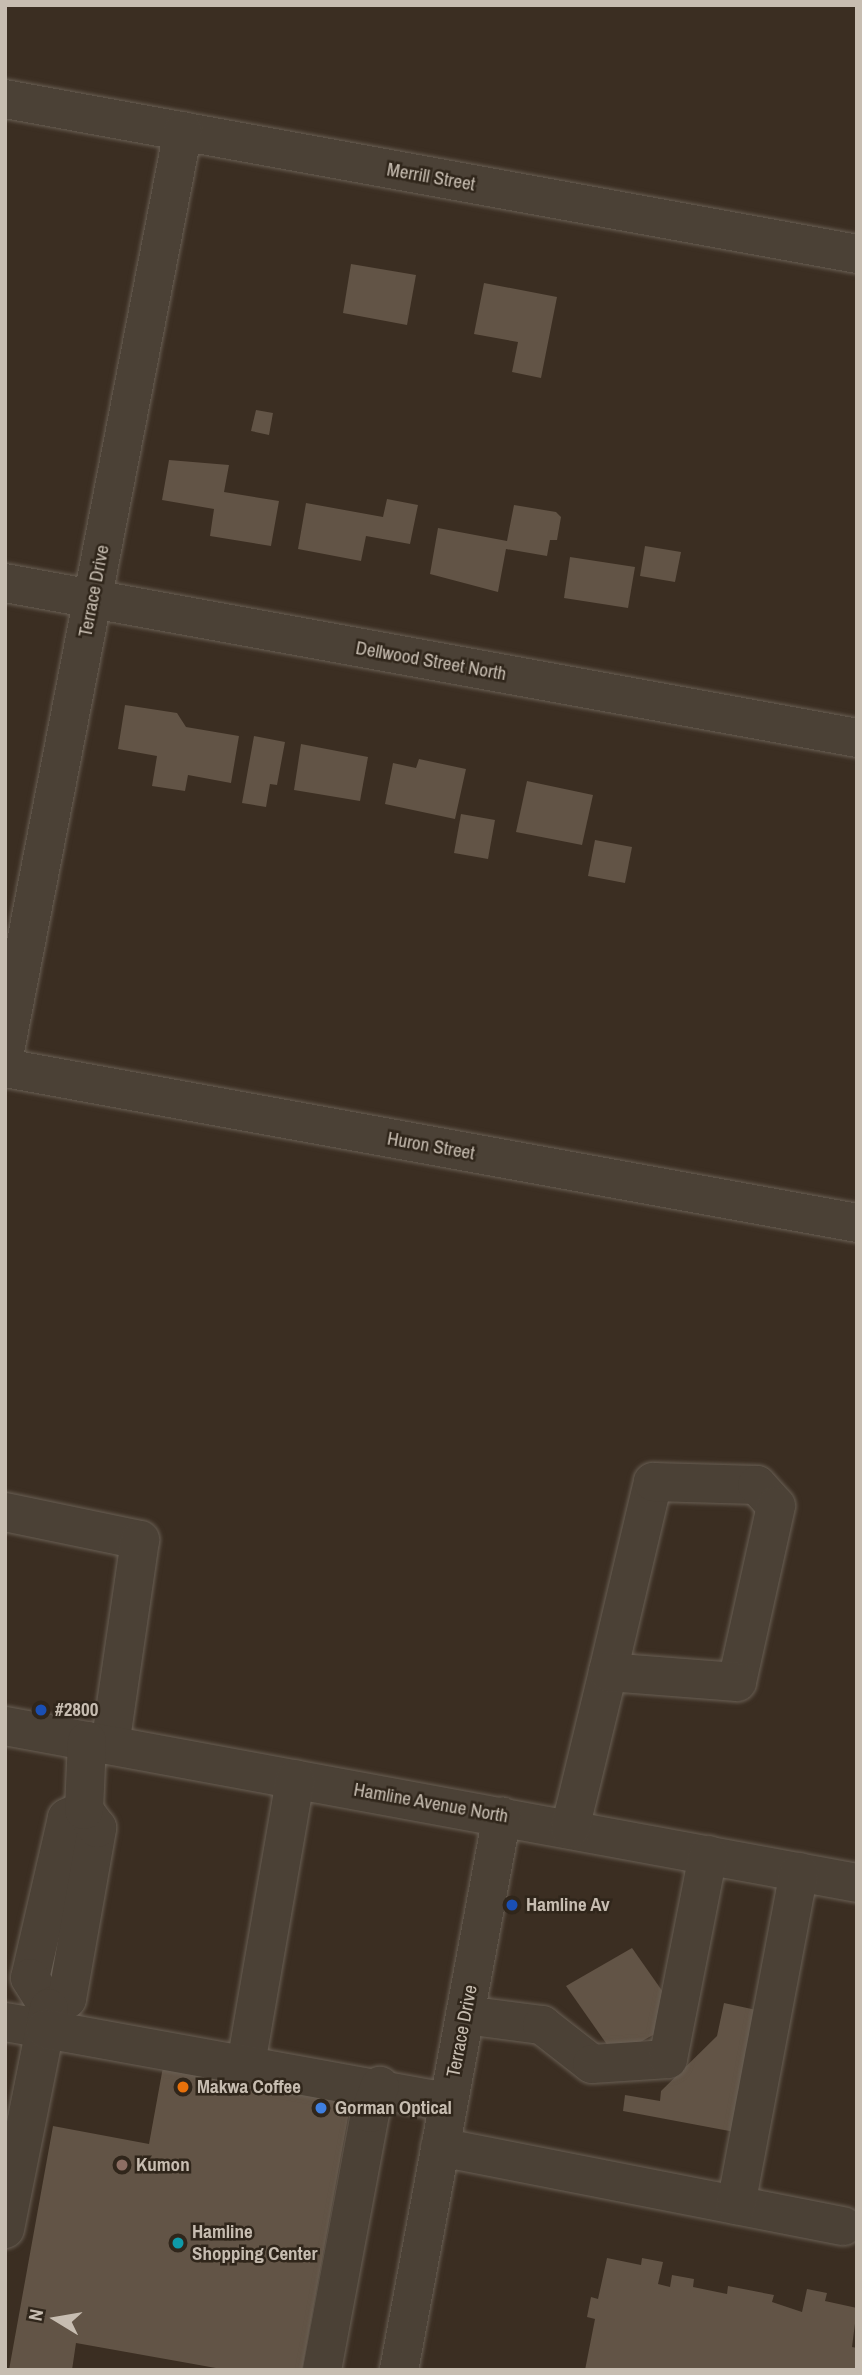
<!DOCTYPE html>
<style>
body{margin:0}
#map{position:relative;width:862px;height:2375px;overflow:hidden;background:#3b2e22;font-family:"Archivo Narrow",sans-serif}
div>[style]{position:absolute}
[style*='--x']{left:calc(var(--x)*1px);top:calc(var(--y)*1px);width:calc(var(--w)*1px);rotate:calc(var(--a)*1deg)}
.building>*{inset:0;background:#625446}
.roads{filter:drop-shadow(0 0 2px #695f54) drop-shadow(0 0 2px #695f54)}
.minor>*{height:38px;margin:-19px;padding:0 19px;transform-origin:19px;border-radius:19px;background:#4b4136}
.dots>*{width:19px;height:19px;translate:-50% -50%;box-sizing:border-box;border:4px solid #30261b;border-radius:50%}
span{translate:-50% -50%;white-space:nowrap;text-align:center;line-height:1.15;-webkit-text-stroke:5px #30261b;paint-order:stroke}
.street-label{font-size:19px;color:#c7bdb1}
.poi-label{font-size:19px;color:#c7bdb1;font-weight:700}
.left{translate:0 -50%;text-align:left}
.frame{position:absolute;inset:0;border:7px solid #c7bdb1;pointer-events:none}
.north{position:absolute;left:21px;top:2284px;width:70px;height:70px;-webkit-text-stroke:5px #30261b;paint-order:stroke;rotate:281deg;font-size:19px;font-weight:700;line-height:28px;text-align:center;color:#c7bdb1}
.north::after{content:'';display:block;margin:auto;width:24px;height:32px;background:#c7bdb1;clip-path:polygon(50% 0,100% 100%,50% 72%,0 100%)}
</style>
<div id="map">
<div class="building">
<i style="clip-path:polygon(351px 264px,416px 275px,407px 325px,343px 313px)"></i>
<i style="clip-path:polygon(484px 283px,557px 297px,541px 378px,512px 372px,518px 342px,474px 334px)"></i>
<i style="clip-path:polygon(256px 410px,273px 413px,269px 435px,251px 431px)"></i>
<i style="clip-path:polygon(169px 460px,229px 465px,224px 492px,279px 501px,271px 546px,210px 536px,214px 509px,162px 500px)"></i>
<i style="clip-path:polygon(387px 499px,418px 505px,410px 544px,366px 536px,361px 561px,298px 549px,306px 503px,383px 517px)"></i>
<i style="clip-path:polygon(514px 505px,556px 512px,561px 517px,557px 540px,550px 540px,547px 556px,506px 549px,498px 592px,430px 574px,438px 528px,507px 541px)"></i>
<i style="clip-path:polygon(645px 546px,681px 552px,675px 582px,640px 576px)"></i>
<i style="clip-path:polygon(570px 557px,635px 567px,628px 608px,564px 598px)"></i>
<i style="clip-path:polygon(125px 705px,177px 713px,186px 727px,239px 736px,231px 783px,188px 775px,185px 791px,152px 786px,157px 756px,118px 749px)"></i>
<i style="clip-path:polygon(254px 736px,285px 742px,277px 785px,270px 784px,266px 807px,242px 803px)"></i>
<i style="clip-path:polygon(301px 744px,368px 757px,360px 801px,294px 790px)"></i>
<i style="clip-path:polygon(419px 759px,466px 769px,455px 819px,385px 804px,393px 763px,416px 768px)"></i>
<i style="clip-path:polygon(527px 781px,593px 795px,582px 845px,516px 832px)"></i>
<i style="clip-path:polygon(461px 814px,495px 820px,488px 859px,454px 853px)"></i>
<i style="clip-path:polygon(595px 840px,632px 847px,625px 883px,588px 876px)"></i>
<i style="clip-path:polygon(632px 1948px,682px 2019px,615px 2056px,566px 1986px)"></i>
<i style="clip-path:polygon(724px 2003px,761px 2011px,740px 2133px,623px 2111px,625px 2095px,660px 2101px,661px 2091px,717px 2036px)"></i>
<i style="clip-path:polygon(163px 2067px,351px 2101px,302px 2370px,227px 2370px,76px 2343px,72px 2370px,9px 2370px,53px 2126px,149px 2144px)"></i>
<i style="clip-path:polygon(607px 2258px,641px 2265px,642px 2258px,663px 2262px,658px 2284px,670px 2287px,672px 2275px,694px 2279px,693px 2287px,727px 2294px,728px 2286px,774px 2295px,772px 2302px,802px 2312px,807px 2289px,827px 2293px,825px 2301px,857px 2308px,852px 2347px,857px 2348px,857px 2369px,585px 2370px,595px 2319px,587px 2317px,591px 2297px,598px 2299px)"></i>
</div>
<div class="roads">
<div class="minor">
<i style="--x:5;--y:99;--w:866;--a:10.31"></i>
<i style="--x:5;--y:583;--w:866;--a:10.31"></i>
<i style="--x:5;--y:1051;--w:937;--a:-79.05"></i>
<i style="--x:5;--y:1068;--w:866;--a:10.31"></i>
<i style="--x:5;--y:1512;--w:138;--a:11.7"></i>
<i style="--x:140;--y:1540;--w:207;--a:98.3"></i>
<i style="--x:5;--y:1726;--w:866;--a:10.44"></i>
<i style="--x:84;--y:1810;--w:19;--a:155"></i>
<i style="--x:67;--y:1818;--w:164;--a:103"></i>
<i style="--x:30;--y:1978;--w:36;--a:58"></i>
<i style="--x:49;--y:2008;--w:20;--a:-27"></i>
<i style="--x:67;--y:1999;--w:174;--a:-80"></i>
<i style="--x:97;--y:1828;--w:22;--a:-126"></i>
<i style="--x:84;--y:1810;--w:69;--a:-87.5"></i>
<i style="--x:570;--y:1829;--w:162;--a:-76.4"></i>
<i style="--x:608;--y:1672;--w:195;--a:-76.7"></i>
<i style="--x:653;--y:1482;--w:104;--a:1.7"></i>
<i style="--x:757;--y:1485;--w:28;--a:48"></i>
<i style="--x:776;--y:1506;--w:180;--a:102.5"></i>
<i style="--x:737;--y:1682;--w:129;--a:-175.6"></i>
<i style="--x:465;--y:2015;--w:78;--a:7.4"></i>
<i style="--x:542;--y:2025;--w:63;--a:38"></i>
<i style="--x:592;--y:2064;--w:76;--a:-3.8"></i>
<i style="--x:668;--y:2059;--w:208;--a:-78.9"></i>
<i style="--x:5;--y:2022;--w:41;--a:9.9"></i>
<i style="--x:45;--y:2029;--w:21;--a:-79"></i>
<i style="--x:246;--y:2064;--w:289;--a:-80.2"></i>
<i style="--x:440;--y:2147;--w:411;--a:11.1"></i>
<i style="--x:736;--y:2205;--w:339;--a:-79.3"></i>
<i style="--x:5;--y:2229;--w:204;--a:-78.7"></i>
<i style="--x:45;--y:2029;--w:410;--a:10.3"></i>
<i style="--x:322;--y:2370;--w:261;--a:-79.4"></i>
<i style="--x:370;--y:2113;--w:29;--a:-70"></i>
<i style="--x:399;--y:2370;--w:563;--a:-79.47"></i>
</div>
</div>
<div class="dots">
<i style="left:41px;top:1710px;background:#1a4fb4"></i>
<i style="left:512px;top:1905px;background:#1a4fb4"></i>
<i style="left:183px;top:2087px;background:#e8710a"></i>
<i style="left:321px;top:2108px;background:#3f7fe0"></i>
<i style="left:122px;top:2165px;background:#8d6e63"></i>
<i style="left:178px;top:2243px;background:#0f9aa8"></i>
</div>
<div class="street-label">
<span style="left:431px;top:177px;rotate:10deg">Merrill Street</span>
<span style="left:94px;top:591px;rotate:-79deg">Terrace Drive</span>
<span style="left:431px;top:661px;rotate:10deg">Dellwood Street North</span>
<span style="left:431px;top:1146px;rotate:10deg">Huron Street</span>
<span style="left:431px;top:1803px;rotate:10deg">Hamline Avenue North</span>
<span style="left:462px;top:2031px;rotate:-79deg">Terrace Drive</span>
</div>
<div class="poi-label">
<span class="left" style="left:55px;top:1710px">#2800</span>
<span class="left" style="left:526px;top:1905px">Hamline Av</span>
<span class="left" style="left:197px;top:2087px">Makwa Coffee</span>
<span class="left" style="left:335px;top:2108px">Gorman Optical</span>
<span class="left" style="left:136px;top:2165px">Kumon</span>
<span class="left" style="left:192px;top:2243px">Hamline<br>Shopping Center</span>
</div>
<div class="frame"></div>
<div class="north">N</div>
</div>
